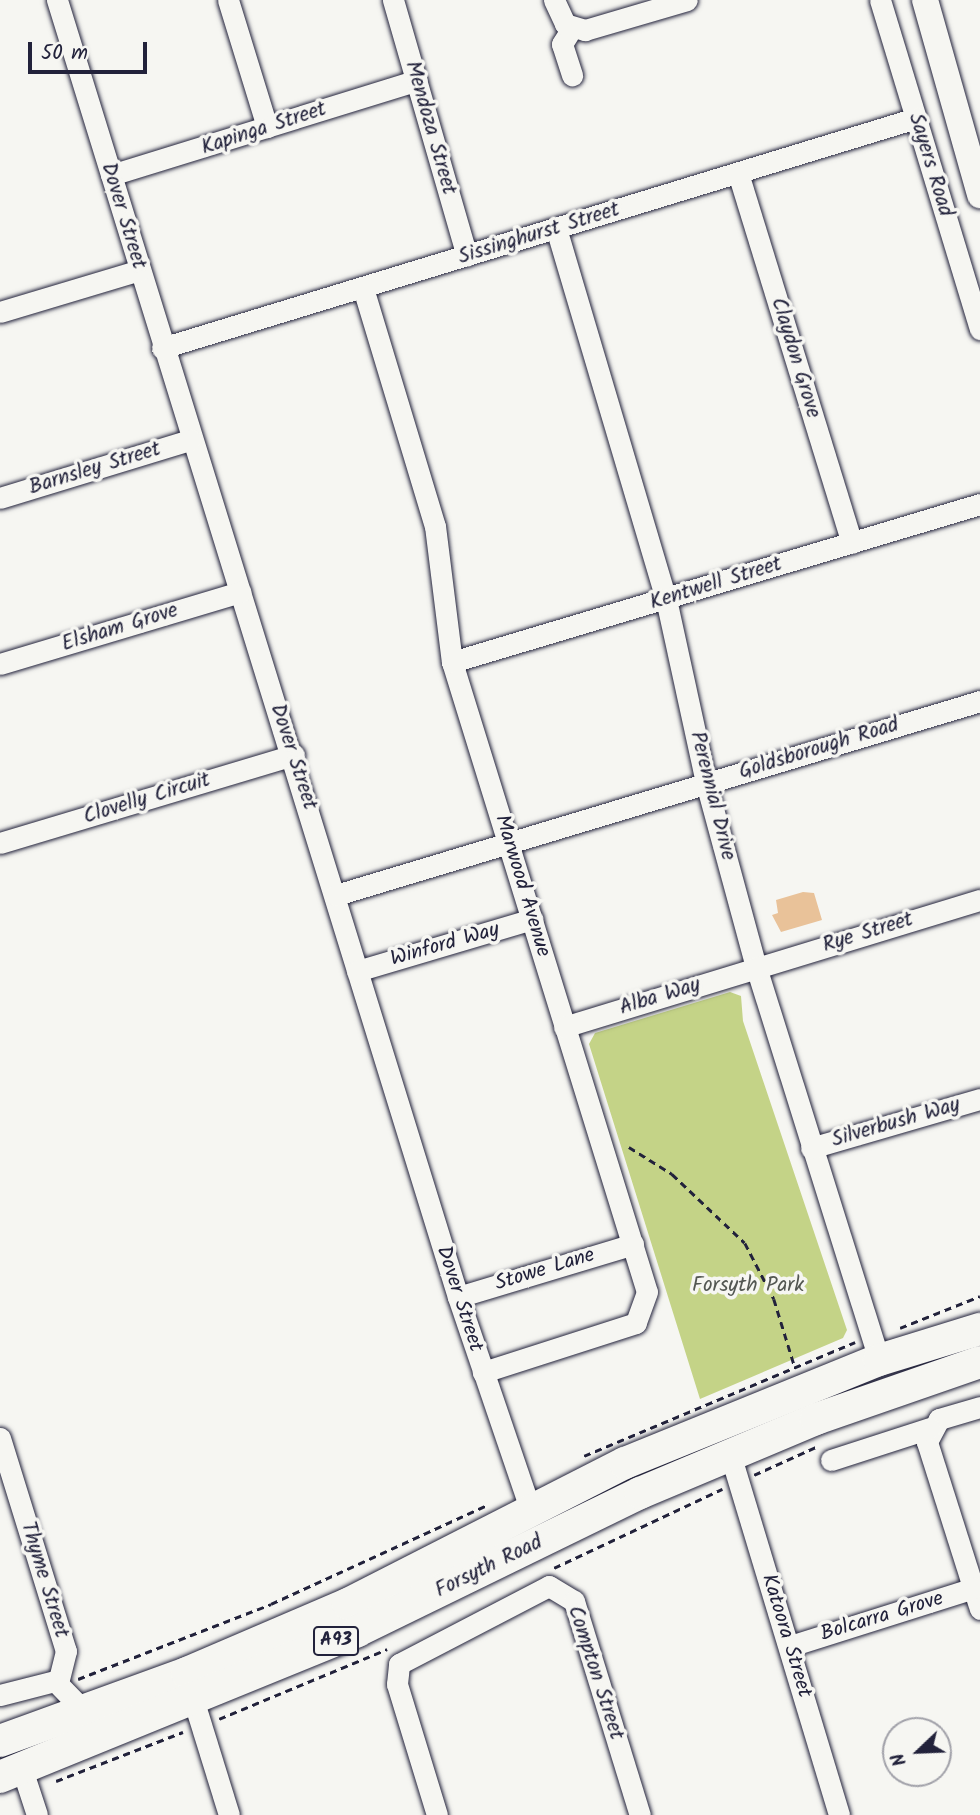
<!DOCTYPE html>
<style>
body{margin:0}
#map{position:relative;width:980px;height:1815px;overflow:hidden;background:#f6f6f2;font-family:Kalam,sans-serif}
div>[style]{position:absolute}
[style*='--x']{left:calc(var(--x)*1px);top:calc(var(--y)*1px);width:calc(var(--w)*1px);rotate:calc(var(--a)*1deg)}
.green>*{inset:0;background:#c4d387}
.building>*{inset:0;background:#e9c299}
.path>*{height:2.5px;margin-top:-1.25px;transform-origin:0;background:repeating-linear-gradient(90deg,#22223b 0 7px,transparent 0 12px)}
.roads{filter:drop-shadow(0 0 2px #22223b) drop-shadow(0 0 2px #22223b)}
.minor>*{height:21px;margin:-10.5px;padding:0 10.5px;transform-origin:10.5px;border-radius:10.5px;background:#f6f6f2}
.major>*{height:26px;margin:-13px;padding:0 13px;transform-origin:13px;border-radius:13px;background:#f6f6f2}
.highway>*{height:32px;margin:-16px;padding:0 16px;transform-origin:16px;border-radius:16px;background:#f6f6f2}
span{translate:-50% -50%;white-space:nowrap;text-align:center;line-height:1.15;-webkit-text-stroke:7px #f6f6f2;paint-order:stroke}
.shield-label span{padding:2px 5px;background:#f6f6f2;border:2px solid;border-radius:5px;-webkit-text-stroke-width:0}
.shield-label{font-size:19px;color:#22223b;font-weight:700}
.street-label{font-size:21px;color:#22223b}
.park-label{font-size:21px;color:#535752}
.north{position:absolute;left:882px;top:1717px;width:70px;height:70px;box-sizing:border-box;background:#f6f6f2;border:2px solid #a1a1a9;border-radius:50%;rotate:247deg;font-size:19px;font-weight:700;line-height:28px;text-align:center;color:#22223b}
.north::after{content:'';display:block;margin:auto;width:24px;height:32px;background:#22223b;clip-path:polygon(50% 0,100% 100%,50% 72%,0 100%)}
.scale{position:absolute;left:28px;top:42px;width:119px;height:32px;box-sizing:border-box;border:4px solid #22223b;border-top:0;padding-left:9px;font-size:21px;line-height:24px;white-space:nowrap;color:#22223b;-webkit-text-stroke:5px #f6f6f2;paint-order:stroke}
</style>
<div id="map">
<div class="green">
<i style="clip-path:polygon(730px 992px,741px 996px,743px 1021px,847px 1330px,843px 1338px,700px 1399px,589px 1044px,595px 1033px)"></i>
</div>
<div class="building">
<i style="clip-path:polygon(803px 892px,814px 893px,822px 920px,781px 932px,772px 915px,778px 913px,776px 900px)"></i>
</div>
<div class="path">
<i style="--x:629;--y:1147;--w:51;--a:32.1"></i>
<i style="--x:672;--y:1174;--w:100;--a:43.4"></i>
<i style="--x:745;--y:1243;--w:63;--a:62.6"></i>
<i style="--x:774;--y:1299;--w:68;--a:72.9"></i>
<i style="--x:900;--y:1328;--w:86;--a:-21.8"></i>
<i style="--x:584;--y:1456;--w:294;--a:-22.8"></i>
<i style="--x:754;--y:1475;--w:70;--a:-24.4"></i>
<i style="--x:554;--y:1568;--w:186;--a:-25.2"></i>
<i style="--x:78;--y:1679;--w:207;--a:-21.2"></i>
<i style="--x:271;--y:1604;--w:238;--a:-24.6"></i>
<i style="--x:219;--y:1719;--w:182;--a:-22.6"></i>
<i style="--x:56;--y:1781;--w:136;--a:-21.1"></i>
</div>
<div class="roads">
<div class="minor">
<i style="--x:57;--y:0;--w:1358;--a:72.82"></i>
<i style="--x:458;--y:1297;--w:227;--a:71.2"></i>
<i style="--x:228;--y:0;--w:133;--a:72.9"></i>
<i style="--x:393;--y:0;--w:266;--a:73.9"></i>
<i style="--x:554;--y:0;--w:26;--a:65"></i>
<i style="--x:565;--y:24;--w:21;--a:17"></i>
<i style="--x:585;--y:30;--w:106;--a:-16.4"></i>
<i style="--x:880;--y:0;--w:344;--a:73.1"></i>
<i style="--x:572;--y:28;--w:19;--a:122"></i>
<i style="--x:562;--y:44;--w:33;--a:72"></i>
<i style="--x:738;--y:173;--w:387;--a:72.9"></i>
<i style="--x:111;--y:175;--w:320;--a:-17.2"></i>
<i style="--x:556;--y:228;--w:387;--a:73.5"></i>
<i style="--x:666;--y:599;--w:188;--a:77.7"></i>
<i style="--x:706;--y:783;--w:191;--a:74.8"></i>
<i style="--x:756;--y:967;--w:412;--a:72.6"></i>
<i style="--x:363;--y:288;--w:249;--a:73.2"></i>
<i style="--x:435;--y:526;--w:137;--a:82.9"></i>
<i style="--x:452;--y:662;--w:659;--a:72.8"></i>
<i style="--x:647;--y:1292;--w:33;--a:110"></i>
<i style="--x:636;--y:1323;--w:161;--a:162.2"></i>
<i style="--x:0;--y:312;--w:146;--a:-16.7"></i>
<i style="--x:162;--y:348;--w:788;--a:-16.96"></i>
<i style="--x:0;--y:498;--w:199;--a:-17"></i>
<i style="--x:452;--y:662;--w:551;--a:-16.66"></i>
<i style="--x:0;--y:664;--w:251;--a:-16.7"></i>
<i style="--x:0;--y:843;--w:307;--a:-16.7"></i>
<i style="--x:336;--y:895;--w:673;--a:-16.76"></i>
<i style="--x:357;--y:971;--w:183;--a:-16.5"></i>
<i style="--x:564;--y:1027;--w:435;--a:-17"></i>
<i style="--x:811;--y:1148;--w:176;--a:-16.2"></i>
<i style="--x:458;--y:1297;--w:183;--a:-16.8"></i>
<i style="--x:980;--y:1407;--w:43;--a:163.7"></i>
<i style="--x:939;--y:1419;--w:26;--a:118"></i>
<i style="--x:927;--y:1442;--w:175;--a:72.4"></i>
<i style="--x:0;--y:1438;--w:223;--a:72.8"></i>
<i style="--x:66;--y:1651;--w:32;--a:104"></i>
<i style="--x:731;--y:1457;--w:374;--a:73.2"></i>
<i style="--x:831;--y:1460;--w:104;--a:-17.9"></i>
<i style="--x:790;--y:1646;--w:193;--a:-17.5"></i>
<i style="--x:0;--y:1695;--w:57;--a:-14.3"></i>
<i style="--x:55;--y:1681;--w:43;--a:45.9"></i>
<i style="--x:194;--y:1702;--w:118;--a:72.8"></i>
<i style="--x:22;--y:1769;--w:48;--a:71.9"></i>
<i style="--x:437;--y:1815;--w:137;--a:-107"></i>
<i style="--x:397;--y:1684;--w:20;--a:-84"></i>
<i style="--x:399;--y:1664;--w:169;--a:-27.5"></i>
<i style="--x:549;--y:1586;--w:29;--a:31"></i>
<i style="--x:574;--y:1601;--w:224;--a:72.9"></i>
</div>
<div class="major">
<i style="--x:925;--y:0;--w:203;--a:74.2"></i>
</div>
<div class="highway">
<i style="--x:0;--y:1741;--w:199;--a:-20"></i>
<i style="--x:187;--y:1673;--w:175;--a:-23.2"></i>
<i style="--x:348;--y:1604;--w:311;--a:-27"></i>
<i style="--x:625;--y:1463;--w:274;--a:-22.1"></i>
<i style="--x:879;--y:1360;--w:106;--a:-17.1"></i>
<i style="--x:0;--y:1777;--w:386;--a:-22.2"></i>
<i style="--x:357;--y:1631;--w:315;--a:-26"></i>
<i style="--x:640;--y:1493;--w:191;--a:-22.8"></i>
<i style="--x:816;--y:1419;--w:174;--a:-19.2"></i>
</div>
</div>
<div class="shield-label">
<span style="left:336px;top:1641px">A93</span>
</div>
<div class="street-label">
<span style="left:430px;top:128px;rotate:74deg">Mendoza Street</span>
<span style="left:264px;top:129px;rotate:-18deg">Kapinga Street</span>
<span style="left:930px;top:165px;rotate:73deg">Sayers Road</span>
<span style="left:123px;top:216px;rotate:73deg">Dover Street</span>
<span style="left:539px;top:234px;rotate:-17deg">Sissinghurst Street</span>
<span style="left:795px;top:358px;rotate:73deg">Claydon Grove</span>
<span style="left:95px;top:469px;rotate:-17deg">Barnsley Street</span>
<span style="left:716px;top:584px;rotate:-17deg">Kentwell Street</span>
<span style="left:120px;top:628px;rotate:-17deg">Elsham Grove</span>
<span style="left:819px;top:749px;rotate:-17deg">Goldsborough Road</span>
<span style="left:293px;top:757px;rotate:72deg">Dover Street</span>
<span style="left:712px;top:796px;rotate:76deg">Perennial Drive</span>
<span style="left:147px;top:799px;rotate:-17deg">Clovelly Circuit</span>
<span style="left:522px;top:886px;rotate:73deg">Marwood Avenue</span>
<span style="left:868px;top:933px;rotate:-17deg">Rye Street</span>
<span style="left:445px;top:945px;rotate:-16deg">Winford Way</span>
<span style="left:660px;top:997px;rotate:-17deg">Alba Way</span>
<span style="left:896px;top:1123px;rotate:-16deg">Silverbush Way</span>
<span style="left:545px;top:1270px;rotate:-17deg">Stowe Lane</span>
<span style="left:459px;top:1299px;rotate:72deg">Dover Street</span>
<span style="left:489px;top:1567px;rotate:-26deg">Forsyth Road</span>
<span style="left:44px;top:1580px;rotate:73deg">Thyme Street</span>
<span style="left:882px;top:1617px;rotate:-17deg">Bolcarra Grove</span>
<span style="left:786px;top:1636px;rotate:73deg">Katoora Street</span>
<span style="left:595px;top:1673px;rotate:72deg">Compton Street</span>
</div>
<div class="park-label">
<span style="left:748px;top:1286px">Forsyth Park</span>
</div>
<div class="north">N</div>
<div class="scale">50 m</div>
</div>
